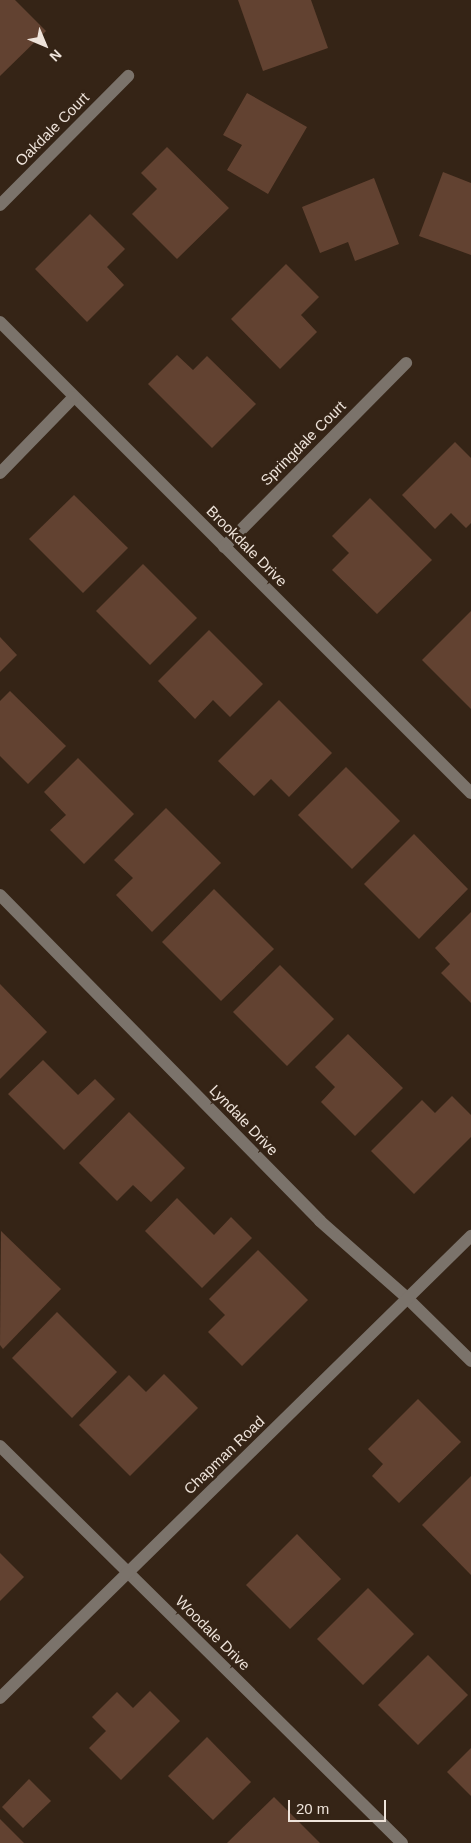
<!DOCTYPE html>
<style>
body{margin:0}
#map{position:relative;width:471px;height:1843px;overflow:hidden;background:#352416;font-family:Helvetica,sans-serif}
div>[style]{position:absolute}
[style*='--x']{left:calc(var(--x)*1px);top:calc(var(--y)*1px);width:calc(var(--w)*1px);rotate:calc(var(--a)*1deg)}
.building>*{inset:0;background:#624231}
.minor>*{height:12px;margin:-6px;padding:0 6px;transform-origin:6px;border-radius:6px;background:#7b736b}
span{translate:-50% -50%;white-space:nowrap;text-align:center;line-height:1.15;-webkit-text-stroke:5px #352416;paint-order:stroke}
.street-label{font-size:15px;color:#eee3da}
.north{position:absolute;left:20px;top:20px;width:50px;height:50px;-webkit-text-stroke:4px #352416;paint-order:stroke;rotate:135deg;font-size:14px;font-weight:700;line-height:20px;text-align:center;color:#eee3da}
.north::after{content:'';display:block;margin:auto;width:18px;height:22px;background:#eee3da;clip-path:polygon(50% 0,100% 100%,50% 72%,0 100%)}
.scale{position:absolute;left:288px;top:1800px;width:98px;height:22px;box-sizing:border-box;border:2px solid #eee3da;border-top:0;padding-left:6px;font-size:15px;line-height:18px;white-space:nowrap;color:#eee3da;-webkit-text-stroke:4px #352416;paint-order:stroke}
</style>
<div id="map">
<div class="building">
<i style="clip-path:polygon(0 0,15px 0,46px 31px,0 76px)"></i>
<i style="clip-path:polygon(238px 0,311px 0,328px 48px,263px 71px)"></i>
<i style="clip-path:polygon(247px 93px,307px 127px,268px 194px,227px 170px,242px 145px,223px 135px)"></i>
<i style="clip-path:polygon(167px 147px,229px 208px,177px 259px,132px 214px,157px 189px,141px 173px)"></i>
<i style="clip-path:polygon(443px 172px,471px 183px,471px 255px,419px 236px)"></i>
<i style="clip-path:polygon(374px 178px,399px 244px,355px 261px,348px 242px,320px 253px,302px 207px)"></i>
<i style="clip-path:polygon(90px 214px,125px 249px,107px 267px,124px 285px,87px 322px,35px 269px)"></i>
<i style="clip-path:polygon(286px 264px,319px 297px,301px 315px,317px 332px,280px 369px,231px 319px)"></i>
<i style="clip-path:polygon(177px 355px,193px 370px,207px 356px,256px 404px,212px 448px,148px 384px)"></i>
<i style="clip-path:polygon(455px 442px,471px 458px,471px 523px,466px 528px,451px 513px,435px 529px,402px 495px)"></i>
<i style="clip-path:polygon(74px 495px,128px 548px,83px 593px,29px 539px)"></i>
<i style="clip-path:polygon(370px 498px,432px 560px,377px 614px,332px 570px,349px 553px,332px 536px)"></i>
<i style="clip-path:polygon(143px 564px,197px 618px,150px 665px,96px 611px)"></i>
<i style="clip-path:polygon(471px 611px,471px 709px,422px 660px)"></i>
<i style="clip-path:polygon(209px 630px,263px 684px,230px 717px,213px 700px,195px 719px,158px 681px)"></i>
<i style="clip-path:polygon(0 637px,17px 655px,0 672px)"></i>
<i style="clip-path:polygon(10px 691px,66px 746px,28px 784px,0 756px,0 701px)"></i>
<i style="clip-path:polygon(279px 700px,332px 753px,289px 797px,271px 779px,254px 796px,218px 761px)"></i>
<i style="clip-path:polygon(78px 758px,134px 814px,84px 864px,50px 830px,66px 815px,44px 792px)"></i>
<i style="clip-path:polygon(346px 767px,400px 821px,352px 869px,298px 815px)"></i>
<i style="clip-path:polygon(166px 808px,221px 863px,152px 932px,116px 895px,133px 878px,114px 860px)"></i>
<i style="clip-path:polygon(414px 834px,468px 889px,419px 939px,364px 884px)"></i>
<i style="clip-path:polygon(214px 889px,274px 949px,221px 1001px,162px 942px)"></i>
<i style="clip-path:polygon(471px 912px,471px 1003px,441px 973px,450px 964px,435px 948px)"></i>
<i style="clip-path:polygon(280px 965px,334px 1019px,287px 1066px,233px 1012px)"></i>
<i style="clip-path:polygon(0 984px,47px 1032px,0 1079px)"></i>
<i style="clip-path:polygon(348px 1034px,403px 1088px,355px 1136px,321px 1102px,335px 1087px,315px 1067px)"></i>
<i style="clip-path:polygon(43px 1060px,78px 1095px,95px 1079px,115px 1099px,64px 1150px,8px 1094px)"></i>
<i style="clip-path:polygon(452px 1096px,471px 1115px,471px 1137px,414px 1194px,371px 1151px,422px 1100px,435px 1113px)"></i>
<i style="clip-path:polygon(129px 1112px,185px 1168px,151px 1202px,133px 1185px,117px 1201px,79px 1163px)"></i>
<i style="clip-path:polygon(177px 1198px,214px 1235px,231px 1217px,252px 1238px,202px 1288px,145px 1231px)"></i>
<i style="clip-path:polygon(1px 1231px,61px 1289px,3px 1349px,0 1345px)"></i>
<i style="clip-path:polygon(258px 1250px,308px 1300px,242px 1366px,208px 1332px,225px 1315px,209px 1299px)"></i>
<i style="clip-path:polygon(57px 1312px,117px 1372px,72px 1418px,12px 1358px)"></i>
<i style="clip-path:polygon(164px 1374px,198px 1408px,130px 1476px,79px 1425px,129px 1375px,146px 1392px)"></i>
<i style="clip-path:polygon(418px 1399px,461px 1442px,399px 1503px,372px 1476px,383px 1464px,368px 1449px)"></i>
<i style="clip-path:polygon(471px 1476px,471px 1575px,422px 1525px)"></i>
<i style="clip-path:polygon(297px 1534px,341px 1579px,290px 1629px,246px 1585px)"></i>
<i style="clip-path:polygon(0 1553px,24px 1577px,0 1601px)"></i>
<i style="clip-path:polygon(368px 1588px,414px 1634px,363px 1685px,317px 1639px)"></i>
<i style="clip-path:polygon(428px 1655px,468px 1695px,418px 1745px,378px 1705px)"></i>
<i style="clip-path:polygon(150px 1691px,180px 1721px,121px 1780px,89px 1748px,106px 1731px,92px 1717px,117px 1692px,133px 1708px)"></i>
<i style="clip-path:polygon(207px 1737px,251px 1782px,213px 1820px,168px 1776px)"></i>
<i style="clip-path:polygon(471px 1748px,471px 1796px,447px 1772px)"></i>
<i style="clip-path:polygon(29px 1779px,51px 1801px,23px 1828px,2px 1807px)"></i>
<i style="clip-path:polygon(274px 1797px,320px 1843px,227px 1843px)"></i>
<i style="clip-path:polygon(0 1819px,24px 1843px,0 1843px)"></i>
</div>
<div class="minor">
<i style="--x:0;--y:205;--w:182;--a:-45.2"></i>
<i style="--x:0;--y:322;--w:666;--a:45"></i>
<i style="--x:0;--y:473;--w:106;--a:-45.8"></i>
<i style="--x:224;--y:547;--w:259;--a:-45.3"></i>
<i style="--x:0;--y:895;--w:457;--a:45.5"></i>
<i style="--x:320;--y:1221;--w:116;--a:41.5"></i>
<i style="--x:407;--y:1298;--w:90;--a:44.5"></i>
<i style="--x:0;--y:1446;--w:565;--a:44.64"></i>
<i style="--x:0;--y:1698;--w:660;--a:-44.45"></i>
</div>
<div class="street-label">
<span style="left:52px;top:129px;rotate:-45deg">Oakdale Court</span>
<span style="left:303px;top:443px;rotate:-45deg">Springdale Court</span>
<span style="left:247px;top:546px;rotate:45deg">Brookdale Drive</span>
<span style="left:244px;top:1120px;rotate:46deg">Lyndale Drive</span>
<span style="left:224px;top:1455px;rotate:-44deg">Chapman Road</span>
<span style="left:213px;top:1633px;rotate:45deg">Woodale Drive</span>
</div>
<div class="north">N</div>
<div class="scale">20 m</div>
</div>
